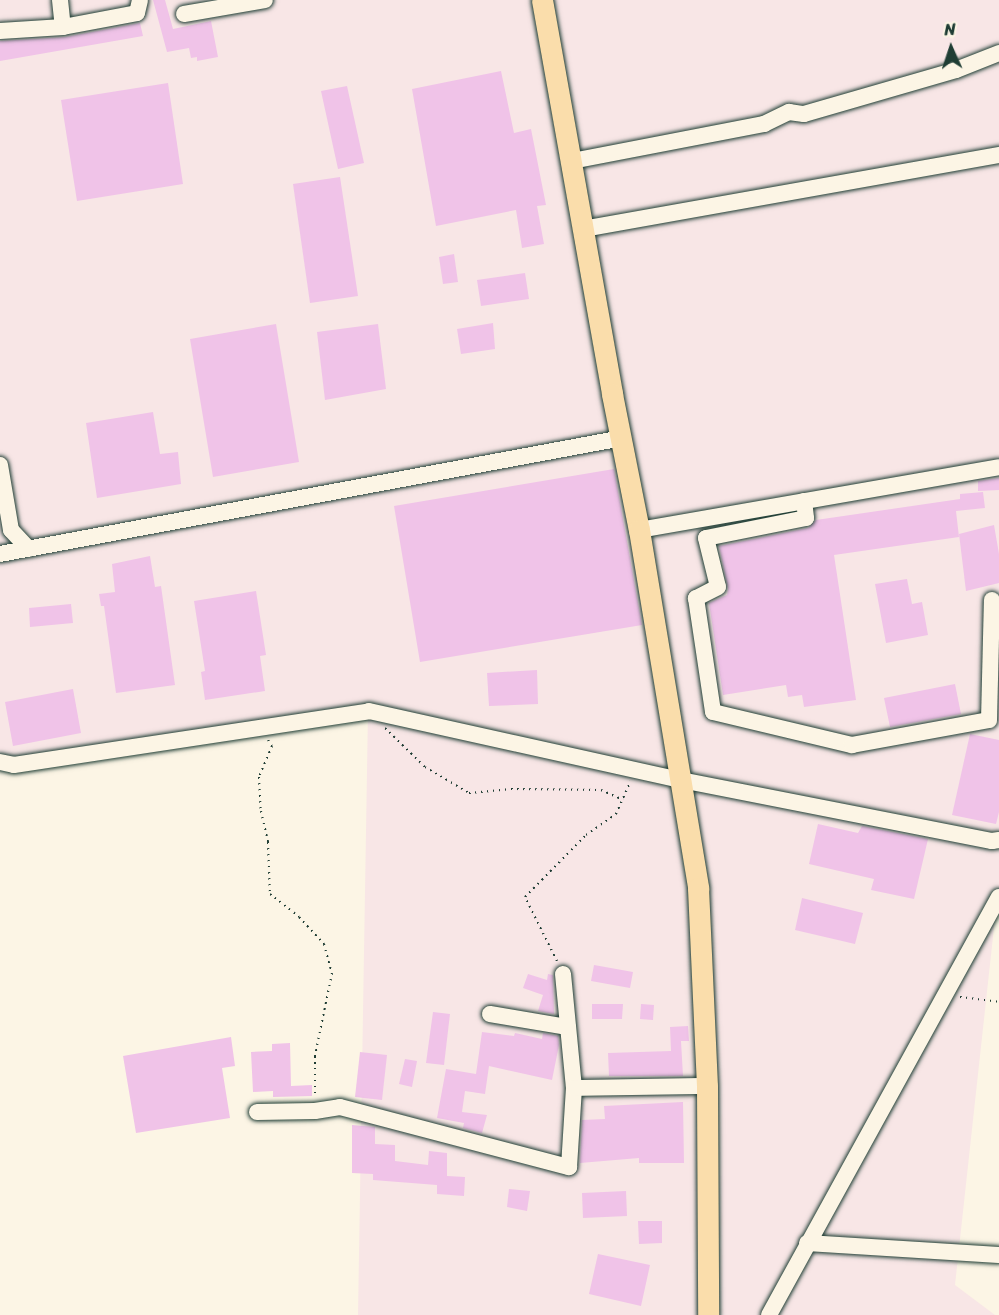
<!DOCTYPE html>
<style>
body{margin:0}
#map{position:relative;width:999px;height:1315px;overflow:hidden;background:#fcf5e5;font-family:Sriracha,sans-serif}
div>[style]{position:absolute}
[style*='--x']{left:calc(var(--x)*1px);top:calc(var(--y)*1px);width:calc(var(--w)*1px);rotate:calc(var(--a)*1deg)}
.built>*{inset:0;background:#f8e6e6}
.building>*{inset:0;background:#f0c3e8}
.path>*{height:2px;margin-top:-1px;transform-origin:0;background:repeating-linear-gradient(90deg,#1f3d34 0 1.5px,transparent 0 6px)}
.roads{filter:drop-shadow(0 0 2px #1f3d34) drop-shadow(0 0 2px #1f3d34)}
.minor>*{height:16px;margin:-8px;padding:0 8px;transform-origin:8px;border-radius:8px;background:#fcf5e5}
.major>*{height:21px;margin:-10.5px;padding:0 10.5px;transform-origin:10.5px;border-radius:10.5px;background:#faddab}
span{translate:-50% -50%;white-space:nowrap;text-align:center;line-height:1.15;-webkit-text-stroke:6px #fcf5e5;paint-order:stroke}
.north{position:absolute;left:921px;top:18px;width:60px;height:60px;-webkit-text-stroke:4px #fcf5e5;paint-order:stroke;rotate:357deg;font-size:16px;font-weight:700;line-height:24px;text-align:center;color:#1f3d34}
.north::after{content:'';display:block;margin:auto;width:21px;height:27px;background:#1f3d34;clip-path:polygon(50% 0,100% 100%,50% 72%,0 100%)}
</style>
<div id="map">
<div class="built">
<i style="clip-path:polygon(0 0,999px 0,999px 900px,997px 900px,955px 1285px,995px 1315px,358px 1315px,368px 711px,0 762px)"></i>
</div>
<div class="building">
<i style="clip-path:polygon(153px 0,165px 0,173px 29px,211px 21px,218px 57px,197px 61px,197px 57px,191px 58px,189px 48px,167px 52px)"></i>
<i style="clip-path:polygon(140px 23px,143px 36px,0 61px,0 41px,65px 37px)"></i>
<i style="clip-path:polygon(501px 71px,514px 133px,531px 129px,546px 205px,537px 206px,544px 244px,522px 248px,516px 210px,436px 226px,412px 89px)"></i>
<i style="clip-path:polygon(168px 83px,183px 184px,77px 201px,61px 100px)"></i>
<i style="clip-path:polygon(347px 86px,364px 163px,338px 169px,321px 91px)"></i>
<i style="clip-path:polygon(340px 177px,358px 296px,310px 303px,293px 184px)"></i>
<i style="clip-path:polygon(454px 254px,458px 282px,443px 284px,439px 257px)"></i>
<i style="clip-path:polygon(525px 273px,529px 299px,481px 306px,477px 280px)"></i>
<i style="clip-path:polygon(493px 323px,495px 349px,461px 354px,457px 329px)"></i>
<i style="clip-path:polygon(276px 324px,299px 462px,213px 477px,190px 339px)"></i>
<i style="clip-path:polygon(378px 324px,386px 389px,325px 400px,317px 332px)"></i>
<i style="clip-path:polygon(153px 412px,160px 454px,178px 452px,181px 484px,97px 498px,86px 423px)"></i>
<i style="clip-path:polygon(614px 469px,642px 625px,420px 662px,394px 506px)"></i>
<i style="clip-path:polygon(999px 478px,999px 490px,978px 491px,978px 481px)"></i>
<i style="clip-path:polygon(983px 492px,985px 508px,956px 511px,959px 537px,834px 555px,856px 700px,804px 707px,802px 695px,788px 697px,786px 685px,723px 695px,709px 603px,727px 595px,728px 589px,719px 546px,808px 528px,816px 520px,960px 499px,960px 494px)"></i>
<i style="clip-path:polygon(994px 525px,999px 554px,999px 583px,966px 591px,959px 534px)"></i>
<i style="clip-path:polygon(150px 556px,155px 587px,161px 586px,175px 685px,116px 693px,104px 606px,101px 606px,99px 594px,115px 592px,112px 564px)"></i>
<i style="clip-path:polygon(907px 579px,912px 604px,922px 602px,928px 635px,886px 643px,875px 584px)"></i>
<i style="clip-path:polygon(256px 591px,266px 655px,260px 656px,265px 691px,205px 700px,201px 672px,205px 671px,194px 601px)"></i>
<i style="clip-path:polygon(71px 604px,73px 623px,30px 627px,29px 608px)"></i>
<i style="clip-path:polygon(537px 670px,538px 704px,489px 706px,487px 673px)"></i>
<i style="clip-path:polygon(955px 684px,961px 714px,890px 727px,884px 698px)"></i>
<i style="clip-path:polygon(73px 689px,81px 733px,13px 746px,5px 702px)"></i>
<i style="clip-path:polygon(970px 734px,999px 740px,999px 812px,996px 824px,952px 815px)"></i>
<i style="clip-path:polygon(818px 824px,858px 833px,862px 826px,928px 839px,914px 899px,871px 890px,874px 879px,809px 864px)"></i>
<i style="clip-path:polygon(802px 898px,863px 913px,855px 944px,795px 930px)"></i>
<i style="clip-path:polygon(594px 965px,633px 972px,630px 988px,591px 981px)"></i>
<i style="clip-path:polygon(528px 974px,547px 980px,548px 974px,553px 975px,554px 1014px,538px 1011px,543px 995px,523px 988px)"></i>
<i style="clip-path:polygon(592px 1004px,623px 1004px,622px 1019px,592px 1019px)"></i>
<i style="clip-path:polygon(641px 1004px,654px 1005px,653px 1020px,640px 1019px)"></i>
<i style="clip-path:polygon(433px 1012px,450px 1014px,444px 1065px,426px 1063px)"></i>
<i style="clip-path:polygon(688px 1026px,689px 1041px,681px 1041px,683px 1076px,609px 1076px,608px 1053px,671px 1051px,670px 1027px)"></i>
<i style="clip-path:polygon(482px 1032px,514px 1036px,515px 1033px,542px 1039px,543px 1033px,558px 1036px,559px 1045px,552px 1080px,489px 1066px,485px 1094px,465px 1091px,462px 1112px,487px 1115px,482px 1133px,463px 1128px,464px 1123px,437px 1118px,446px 1069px,476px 1074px)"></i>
<i style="clip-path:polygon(231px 1037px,235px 1066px,222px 1068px,230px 1118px,136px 1133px,123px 1056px)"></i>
<i style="clip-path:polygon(290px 1043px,291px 1086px,312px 1085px,312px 1096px,273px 1097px,273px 1091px,253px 1092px,251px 1052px,272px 1051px,272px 1044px)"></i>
<i style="clip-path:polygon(360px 1052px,387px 1055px,382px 1100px,355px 1097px)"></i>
<i style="clip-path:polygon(405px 1059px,417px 1061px,412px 1087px,399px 1084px)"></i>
<i style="clip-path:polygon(683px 1102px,684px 1163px,639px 1163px,639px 1158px,580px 1163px,582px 1120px,605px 1119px,604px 1106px)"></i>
<i style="clip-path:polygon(352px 1125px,375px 1127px,375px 1144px,395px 1145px,395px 1161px,428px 1165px,429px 1151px,447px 1153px,447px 1176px,465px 1177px,464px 1196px,437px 1194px,437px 1185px,373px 1180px,373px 1174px,352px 1173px)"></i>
<i style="clip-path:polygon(509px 1189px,530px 1191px,527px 1211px,507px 1207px)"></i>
<i style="clip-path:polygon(626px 1191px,627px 1216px,583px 1218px,582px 1193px)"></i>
<i style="clip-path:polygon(638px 1221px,662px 1221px,662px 1243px,639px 1244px)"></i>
<i style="clip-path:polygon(598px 1254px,650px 1265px,641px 1306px,589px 1294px)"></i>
</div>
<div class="path">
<i style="--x:385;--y:728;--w:56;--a:44.3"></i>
<i style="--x:425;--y:767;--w:51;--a:30.6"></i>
<i style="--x:469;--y:793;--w:42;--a:-5.4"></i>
<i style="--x:511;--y:789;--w:90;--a:0.6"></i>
<i style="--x:601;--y:790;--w:24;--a:24"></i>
<i style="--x:268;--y:740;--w:7;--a:56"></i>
<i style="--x:272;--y:746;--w:34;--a:113"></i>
<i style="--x:259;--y:777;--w:34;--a:87"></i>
<i style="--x:261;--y:811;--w:32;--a:77"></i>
<i style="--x:268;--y:842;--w:52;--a:87.8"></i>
<i style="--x:270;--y:894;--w:37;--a:38"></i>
<i style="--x:299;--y:917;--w:37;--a:47"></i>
<i style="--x:324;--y:944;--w:30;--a:75"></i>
<i style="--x:332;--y:973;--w:85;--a:101.6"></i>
<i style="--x:315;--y:1056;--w:41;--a:90"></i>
<i style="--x:557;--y:961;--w:72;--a:-116.6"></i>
<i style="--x:525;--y:897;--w:87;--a:-45.5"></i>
<i style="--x:586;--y:835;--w:37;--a:-35"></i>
<i style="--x:616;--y:814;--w:36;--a:-66"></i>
<i style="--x:960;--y:997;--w:39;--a:7"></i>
</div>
<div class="roads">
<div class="minor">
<i style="--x:60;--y:0;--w:27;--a:84"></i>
<i style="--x:184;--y:14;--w:82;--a:-9.8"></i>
<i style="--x:0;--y:31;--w:63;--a:-3.6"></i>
<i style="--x:63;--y:27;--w:75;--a:-10.7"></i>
<i style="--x:137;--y:13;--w:13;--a:-77"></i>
<i style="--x:572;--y:161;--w:196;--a:-10.9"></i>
<i style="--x:764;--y:124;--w:28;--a:-26"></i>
<i style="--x:789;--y:112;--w:15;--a:8"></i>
<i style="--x:804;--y:114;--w:158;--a:-16.1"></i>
<i style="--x:956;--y:70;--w:46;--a:-21.6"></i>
<i style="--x:583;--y:229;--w:423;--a:-10.1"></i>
<i style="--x:0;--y:465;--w:66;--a:80.4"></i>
<i style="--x:11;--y:530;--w:26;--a:47"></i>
<i style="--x:804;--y:501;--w:17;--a:83"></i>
<i style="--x:806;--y:518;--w:102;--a:168.7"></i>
<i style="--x:706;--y:538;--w:50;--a:76.2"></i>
<i style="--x:718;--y:587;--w:25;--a:153"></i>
<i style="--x:696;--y:598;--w:115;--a:81.5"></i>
<i style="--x:713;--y:712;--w:143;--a:13.4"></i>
<i style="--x:852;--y:745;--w:139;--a:-10.3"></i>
<i style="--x:989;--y:720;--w:120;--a:-88.6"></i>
<i style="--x:639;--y:530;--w:365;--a:-9.9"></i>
<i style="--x:0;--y:554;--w:633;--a:-10.56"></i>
<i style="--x:0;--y:762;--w:14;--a:12"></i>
<i style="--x:14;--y:765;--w:359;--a:-8.6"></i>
<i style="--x:369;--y:711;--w:320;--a:12.5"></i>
<i style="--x:681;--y:780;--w:317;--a:11.1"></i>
<i style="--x:992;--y:841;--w:7;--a:-8"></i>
<i style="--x:563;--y:974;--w:115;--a:84.5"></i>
<i style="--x:490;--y:1014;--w:79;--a:9.5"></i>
<i style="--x:257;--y:1112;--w:58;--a:-1"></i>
<i style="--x:315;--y:1111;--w:25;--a:-9"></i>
<i style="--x:340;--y:1107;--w:237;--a:14.7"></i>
<i style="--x:569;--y:1167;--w:79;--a:-86.4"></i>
<i style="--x:574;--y:1088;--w:133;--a:-0.9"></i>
<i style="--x:807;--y:1243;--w:192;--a:3.6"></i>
<i style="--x:769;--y:1315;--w:477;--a:-61.2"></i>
</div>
<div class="major">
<i style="--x:542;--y:0;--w:400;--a:79.9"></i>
<i style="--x:612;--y:394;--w:139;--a:78.8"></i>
<i style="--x:639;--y:530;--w:363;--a:80.6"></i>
<i style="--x:698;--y:888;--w:198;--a:87.4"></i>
<i style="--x:707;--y:1086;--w:229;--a:89.7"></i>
</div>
</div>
<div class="north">N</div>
</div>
